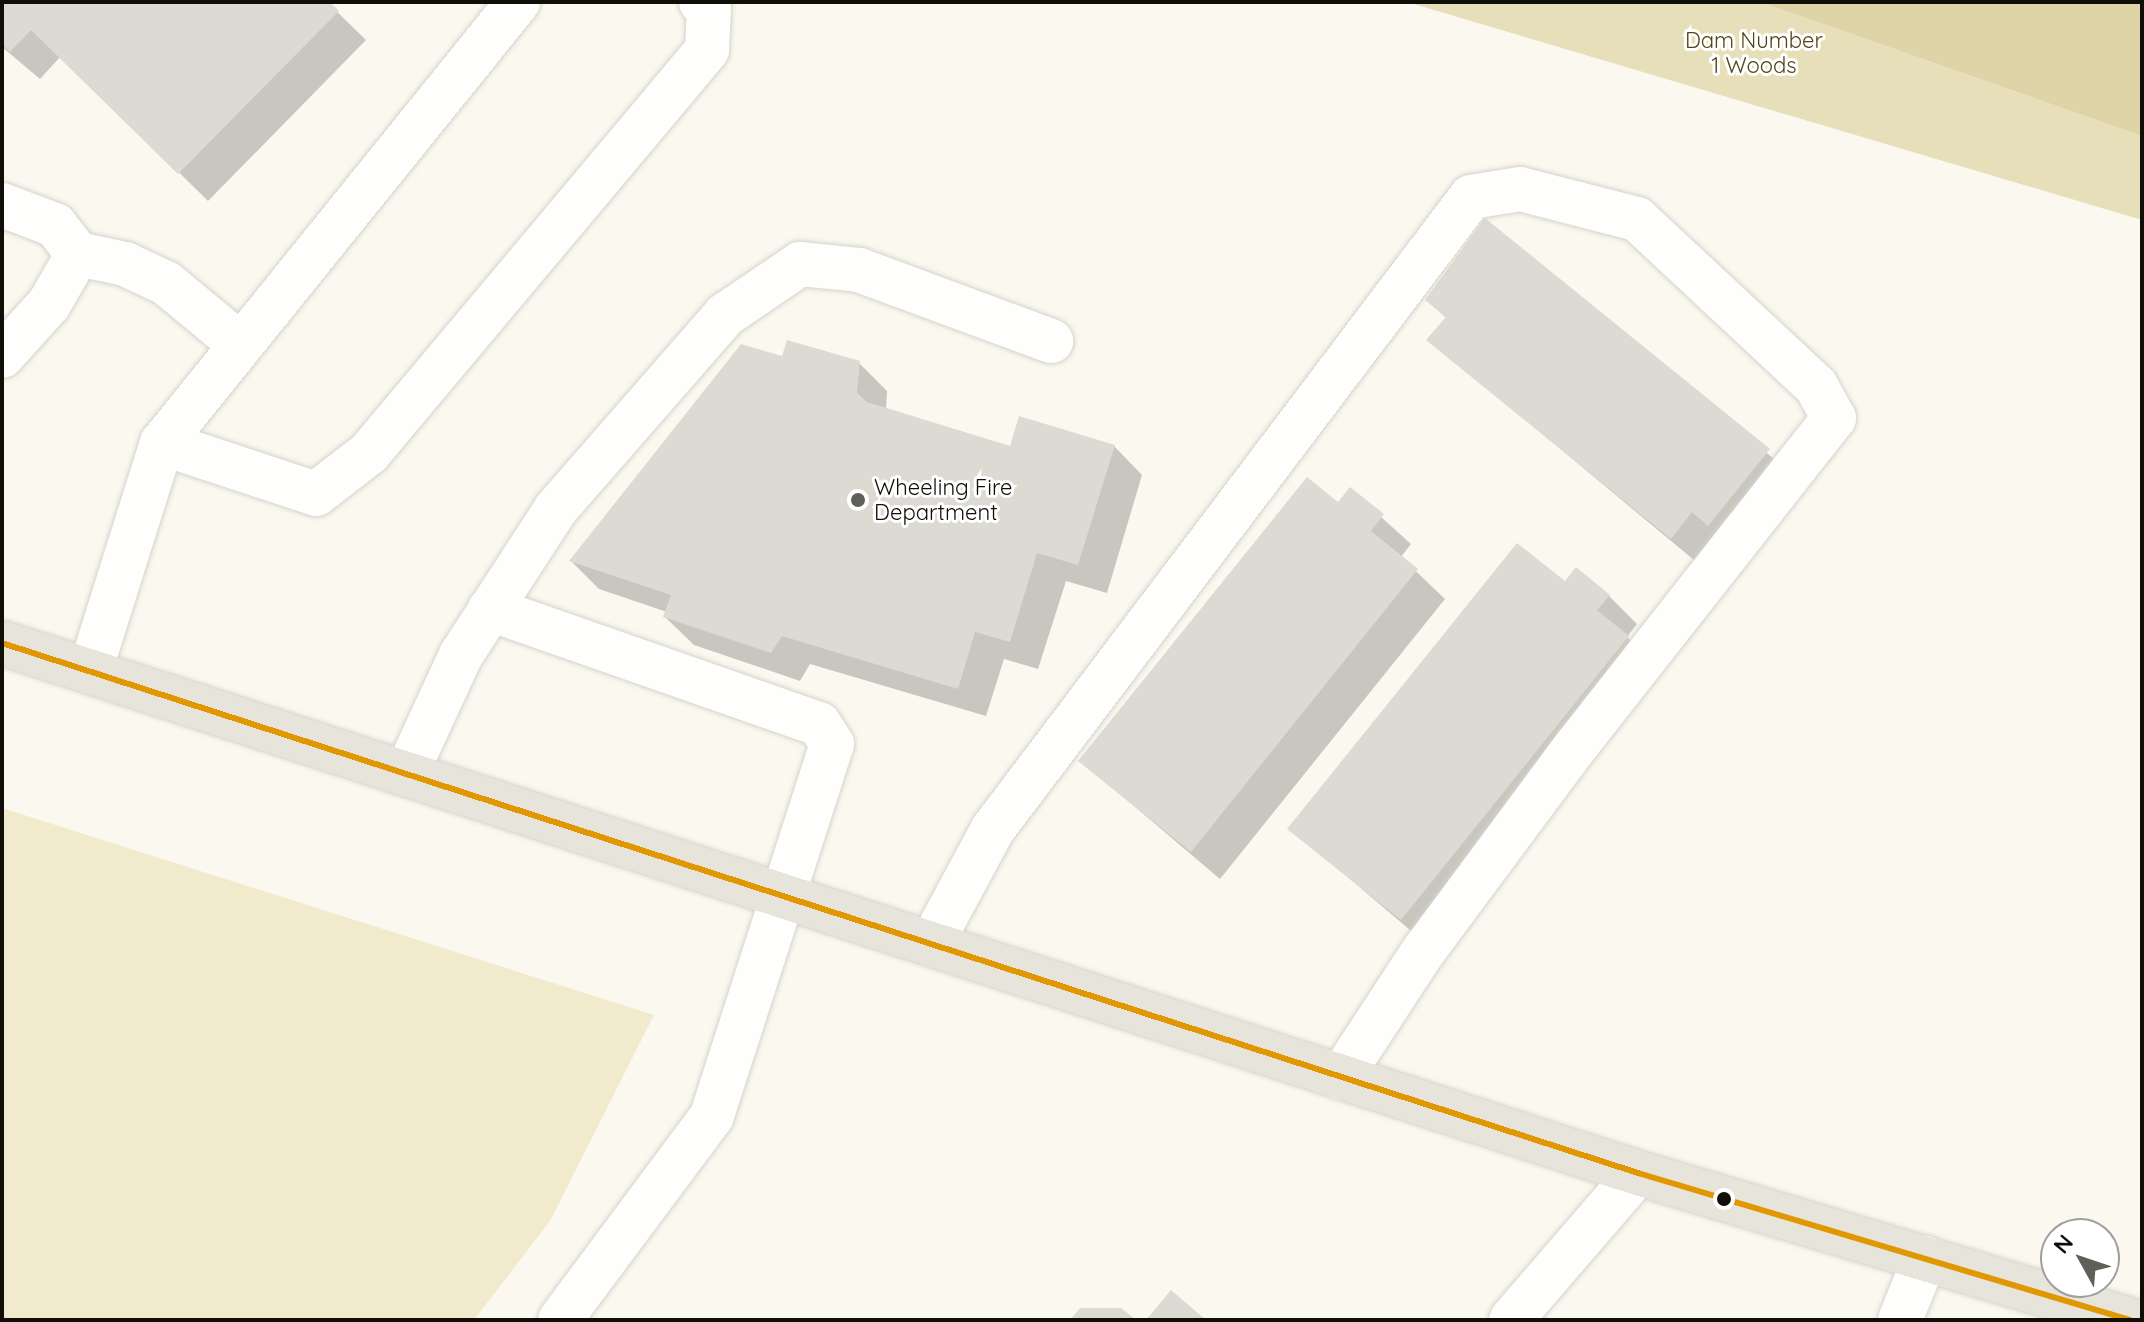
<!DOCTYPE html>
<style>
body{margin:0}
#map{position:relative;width:2144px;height:1322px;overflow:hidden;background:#faf8ef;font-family:Quicksand,sans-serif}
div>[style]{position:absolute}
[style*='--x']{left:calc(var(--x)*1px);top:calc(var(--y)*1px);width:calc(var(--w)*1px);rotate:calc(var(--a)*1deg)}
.green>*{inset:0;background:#f1eacc}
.forest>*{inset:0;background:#e7dfba}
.water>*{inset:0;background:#dfd4a8}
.shadow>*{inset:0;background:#0003}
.building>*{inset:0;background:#dcdad2}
.roads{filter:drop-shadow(0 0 2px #d5d3cb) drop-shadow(0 0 2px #d5d3cb)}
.minor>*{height:44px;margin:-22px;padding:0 22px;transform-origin:22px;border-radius:22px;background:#fefefd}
.major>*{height:44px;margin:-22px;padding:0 22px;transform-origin:22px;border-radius:22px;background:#e6e4db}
.bus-1>*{height:6px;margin:-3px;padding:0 3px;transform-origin:3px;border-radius:3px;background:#e09701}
.dots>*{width:22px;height:22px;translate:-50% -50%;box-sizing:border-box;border:4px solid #fff;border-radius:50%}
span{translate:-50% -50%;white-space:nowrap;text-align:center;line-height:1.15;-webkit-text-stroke:6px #fff;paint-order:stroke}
.park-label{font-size:22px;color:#514619}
.poi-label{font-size:22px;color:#0f0e07}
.left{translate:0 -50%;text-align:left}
.frame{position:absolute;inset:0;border:4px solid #0f0e07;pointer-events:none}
.north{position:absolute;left:2040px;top:1218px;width:80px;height:80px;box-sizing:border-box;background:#fff;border:2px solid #9f9f9c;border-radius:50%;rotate:310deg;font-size:22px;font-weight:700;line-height:32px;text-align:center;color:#0f0e07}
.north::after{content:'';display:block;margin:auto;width:28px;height:36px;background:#616058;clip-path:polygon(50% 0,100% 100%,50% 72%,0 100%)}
</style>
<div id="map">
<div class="green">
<i style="clip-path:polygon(2px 808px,654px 1015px,550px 1221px,474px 1320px,2px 1320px)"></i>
</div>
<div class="forest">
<i style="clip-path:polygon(1407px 2px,1760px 2px,2142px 136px,2142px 220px)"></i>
</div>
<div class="water">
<i style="clip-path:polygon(1760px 2px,2142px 2px,2142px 136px)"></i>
</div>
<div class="shadow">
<i style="clip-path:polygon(2px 2px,327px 2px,366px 40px,208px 201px,61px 56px,40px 79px,2px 47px)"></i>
<i style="clip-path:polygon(1486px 221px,1797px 478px,1700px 565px,1429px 340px,1447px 319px,1428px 300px)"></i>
<i style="clip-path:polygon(784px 358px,859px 363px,887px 391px,886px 410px,1011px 448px,1114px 446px,1142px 475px,1107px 593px,1066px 581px,1038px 669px,1004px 659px,986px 716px,810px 664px,800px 681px,694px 645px,665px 617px,667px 612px,599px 589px,571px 561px)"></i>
<i style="clip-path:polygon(1351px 490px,1411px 544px,1401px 557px,1445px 599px,1220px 879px,1081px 761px)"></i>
<i style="clip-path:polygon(1565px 583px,1609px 596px,1637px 624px,1627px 637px,1656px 666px,1430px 947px,1290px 828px)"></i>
</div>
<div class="building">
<i style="clip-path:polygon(2px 2px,330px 2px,339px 11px,178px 174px,31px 30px,10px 52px,2px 44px)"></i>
<i style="clip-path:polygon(1485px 218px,1770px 449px,1708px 526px,1692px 512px,1671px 539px,1426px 340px,1446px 317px,1425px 300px)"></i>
<i style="clip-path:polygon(787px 340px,860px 361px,857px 393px,867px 402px,1010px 446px,1019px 416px,1115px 445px,1078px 565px,1037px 553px,1010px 642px,975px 632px,958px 689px,782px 636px,771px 653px,663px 617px,671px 595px,569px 561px,741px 344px,782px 356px)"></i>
<i style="clip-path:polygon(1307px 477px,1338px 502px,1350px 487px,1384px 514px,1371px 531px,1418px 569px,1191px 852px,1078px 761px)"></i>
<i style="clip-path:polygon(1517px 543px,1565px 581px,1576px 567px,1610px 595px,1597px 610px,1629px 636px,1401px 920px,1287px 829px)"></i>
<i style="clip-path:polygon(1171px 1290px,1206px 1320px,1146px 1320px)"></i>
<i style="clip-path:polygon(1080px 1308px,1121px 1308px,1136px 1320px,1070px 1320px)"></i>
</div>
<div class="roads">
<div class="minor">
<i style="--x:2;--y:205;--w:57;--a:20.7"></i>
<i style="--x:55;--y:225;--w:37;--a:52"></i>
<i style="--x:78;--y:254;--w:58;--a:120.1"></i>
<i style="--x:49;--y:304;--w:70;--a:132.1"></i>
<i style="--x:78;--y:254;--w:48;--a:12"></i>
<i style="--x:125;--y:264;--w:45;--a:24.9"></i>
<i style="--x:166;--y:283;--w:97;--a:39.6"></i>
<i style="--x:162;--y:443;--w:162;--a:18.3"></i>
<i style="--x:316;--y:494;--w:67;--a:-37.7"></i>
<i style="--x:369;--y:453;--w:526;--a:-50.01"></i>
<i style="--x:707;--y:50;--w:42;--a:-87.3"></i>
<i style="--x:709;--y:8;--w:10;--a:-143"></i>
<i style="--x:490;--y:609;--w:349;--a:19.3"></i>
<i style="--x:819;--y:724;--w:24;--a:57"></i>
<i style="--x:832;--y:744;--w:391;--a:107.9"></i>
<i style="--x:712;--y:1116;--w:254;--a:126.7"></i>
<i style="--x:90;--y:671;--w:239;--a:-72.5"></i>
<i style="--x:162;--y:443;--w:567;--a:-51.09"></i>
<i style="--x:406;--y:774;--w:131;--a:-65.2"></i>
<i style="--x:461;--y:655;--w:173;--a:-57"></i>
<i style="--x:555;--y:510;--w:259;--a:-48.9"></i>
<i style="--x:725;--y:315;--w:91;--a:-34.2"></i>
<i style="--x:800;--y:264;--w:59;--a:5.8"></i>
<i style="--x:859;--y:270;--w:205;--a:20.3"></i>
<i style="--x:931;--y:944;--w:131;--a:-61.7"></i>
<i style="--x:993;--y:829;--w:792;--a:-52.9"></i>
<i style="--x:1471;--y:197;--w:50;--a:-9.3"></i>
<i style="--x:1520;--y:189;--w:121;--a:14.4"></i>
<i style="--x:1637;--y:219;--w:245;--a:43"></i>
<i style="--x:1816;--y:386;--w:37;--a:61"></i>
<i style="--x:1834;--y:418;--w:419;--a:128.2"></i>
<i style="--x:1575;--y:747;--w:253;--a:126.6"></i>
<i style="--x:1424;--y:950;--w:152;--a:123.2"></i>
<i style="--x:1511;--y:1320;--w:194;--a:-49.2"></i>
<i style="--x:1900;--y:1320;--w:67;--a:-68"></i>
</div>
<div class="major">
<i style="--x:2;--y:643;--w:1720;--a:17.95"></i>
<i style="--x:1638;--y:1173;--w:513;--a:16.64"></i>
</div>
</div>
<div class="bus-1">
<i style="--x:2;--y:643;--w:1720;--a:17.95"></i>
<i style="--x:1638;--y:1173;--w:513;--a:16.64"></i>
</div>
<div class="dots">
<i style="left:858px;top:500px;background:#616058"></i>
<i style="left:1724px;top:1199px;background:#0f0e07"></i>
</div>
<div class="park-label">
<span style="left:1754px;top:53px">Dam Number<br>1 Woods</span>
</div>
<div class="poi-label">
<span class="left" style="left:874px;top:500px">Wheeling Fire<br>Department</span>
</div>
<div class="frame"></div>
<div class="north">N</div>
</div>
